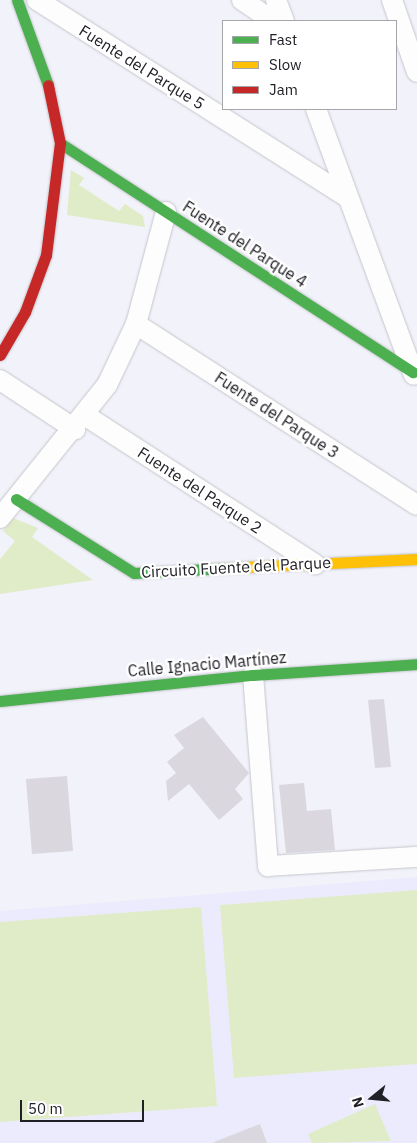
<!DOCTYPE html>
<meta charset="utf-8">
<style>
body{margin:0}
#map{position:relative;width:417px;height:1143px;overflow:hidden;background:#f2f2fa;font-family:"IBM Plex Sans",sans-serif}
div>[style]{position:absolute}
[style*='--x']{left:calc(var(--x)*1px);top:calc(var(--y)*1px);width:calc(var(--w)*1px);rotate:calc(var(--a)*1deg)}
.built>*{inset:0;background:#ecebfd}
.green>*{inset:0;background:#e0ecc7}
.building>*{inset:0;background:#dad7de}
.roads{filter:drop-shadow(0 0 1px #c5c5cc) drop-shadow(0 0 1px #c5c5cc)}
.street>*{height:20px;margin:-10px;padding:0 10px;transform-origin:10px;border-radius:10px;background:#fdfdfe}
.fast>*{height:11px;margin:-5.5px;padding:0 5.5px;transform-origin:5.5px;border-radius:5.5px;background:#4caf50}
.slow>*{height:11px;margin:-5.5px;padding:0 5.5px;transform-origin:5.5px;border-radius:5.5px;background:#ffc107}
.jam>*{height:11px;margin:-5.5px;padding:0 5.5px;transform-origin:5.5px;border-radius:5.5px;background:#c62828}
span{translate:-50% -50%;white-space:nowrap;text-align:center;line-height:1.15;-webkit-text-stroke:4.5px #fff;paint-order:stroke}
.street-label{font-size:16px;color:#202027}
.legend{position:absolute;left:222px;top:20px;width:175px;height:90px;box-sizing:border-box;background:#fff;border:1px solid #a6a6a9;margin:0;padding:6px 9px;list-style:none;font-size:15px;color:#202027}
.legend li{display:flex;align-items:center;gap:10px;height:25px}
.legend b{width:25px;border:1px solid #a6a6a9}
.north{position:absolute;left:347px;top:1073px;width:50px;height:50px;-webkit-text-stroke:4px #fff;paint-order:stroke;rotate:253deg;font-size:14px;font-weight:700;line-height:20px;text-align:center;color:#202027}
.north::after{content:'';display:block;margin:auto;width:18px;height:22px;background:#202027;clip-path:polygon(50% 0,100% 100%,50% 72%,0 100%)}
.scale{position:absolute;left:20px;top:1100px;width:124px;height:22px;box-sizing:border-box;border:2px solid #202027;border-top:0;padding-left:6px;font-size:15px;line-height:18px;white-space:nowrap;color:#202027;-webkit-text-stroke:4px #fff;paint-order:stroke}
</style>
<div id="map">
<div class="built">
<i style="clip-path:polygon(417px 877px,417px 1143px,0 1143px,0 911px)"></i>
</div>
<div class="green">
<i style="clip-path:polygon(71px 170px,84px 178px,79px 185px,119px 211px,125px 204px,143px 216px,145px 227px,67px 215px)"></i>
<i style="clip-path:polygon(13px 518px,38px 528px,32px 537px,93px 580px,0 594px,0 559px,15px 541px,3px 531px)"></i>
<i style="clip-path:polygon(417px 890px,417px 1064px,234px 1078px,220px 905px)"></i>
<i style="clip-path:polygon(201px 907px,217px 1106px,0 1122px,0 922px)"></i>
<i style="clip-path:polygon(375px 1104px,391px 1141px,312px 1143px,308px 1134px)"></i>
</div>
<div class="building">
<i style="clip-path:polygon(384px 699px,391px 767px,375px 768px,368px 700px)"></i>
<i style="clip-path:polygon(203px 717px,249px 773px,235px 789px,243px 799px,219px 820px,189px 784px,168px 801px,166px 781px,176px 773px,167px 762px,184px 748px,174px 735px)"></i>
<i style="clip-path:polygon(67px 776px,73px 851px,32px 854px,26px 779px)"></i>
<i style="clip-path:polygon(304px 783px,307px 811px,331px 809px,335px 850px,286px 853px,279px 785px)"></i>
<i style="clip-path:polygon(260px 1124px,267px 1143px,214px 1143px,214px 1142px)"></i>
</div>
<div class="roads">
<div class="street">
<i style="--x:37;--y:0;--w:368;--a:32.4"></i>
<i style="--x:242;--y:0;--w:37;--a:34"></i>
<i style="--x:276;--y:0;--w:22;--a:69"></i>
<i style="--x:392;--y:0;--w:76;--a:70.9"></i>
<i style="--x:316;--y:109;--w:283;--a:69.8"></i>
<i style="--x:136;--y:324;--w:334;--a:32.8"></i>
<i style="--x:0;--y:380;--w:90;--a:33.2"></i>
<i style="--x:86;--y:416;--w:273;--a:32.9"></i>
<i style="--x:0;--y:518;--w:171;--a:-51.2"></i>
<i style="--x:107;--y:385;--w:68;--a:-64.6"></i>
<i style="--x:136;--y:324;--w:116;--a:-75"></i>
<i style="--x:253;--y:675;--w:192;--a:85.5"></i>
<i style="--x:268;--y:866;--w:149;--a:-3.5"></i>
</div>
<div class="fast">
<i style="--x:17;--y:0;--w:90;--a:70"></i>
<i style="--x:60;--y:143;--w:421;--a:33"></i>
<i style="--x:16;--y:499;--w:139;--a:32.1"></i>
<i style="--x:134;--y:573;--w:111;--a:-3.1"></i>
<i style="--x:0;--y:701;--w:254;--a:-5.9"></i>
<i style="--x:253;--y:675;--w:164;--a:-3.8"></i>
</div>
<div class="slow">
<i style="--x:245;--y:567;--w:172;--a:-2.7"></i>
</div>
<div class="jam">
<i style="--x:0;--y:355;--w:50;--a:-59.8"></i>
<i style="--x:25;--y:312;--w:61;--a:-69.8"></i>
<i style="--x:46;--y:255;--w:113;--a:-82.9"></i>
<i style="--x:60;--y:143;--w:59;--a:-101.7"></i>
</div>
</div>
<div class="street-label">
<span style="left:142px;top:67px;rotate:32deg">Fuente del Parque 5</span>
<span style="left:245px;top:244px;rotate:33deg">Fuente del Parque 4</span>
<span style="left:277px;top:415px;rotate:33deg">Fuente del Parque 3</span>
<span style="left:200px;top:490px;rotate:33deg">Fuente del Parque 2</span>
<span style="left:236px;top:567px;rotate:-3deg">Circuito Fuente del Parque</span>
<span style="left:207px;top:664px;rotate:-5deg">Calle Ignacio Martínez</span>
</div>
<ul class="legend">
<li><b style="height:6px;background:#4caf50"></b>Fast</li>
<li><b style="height:6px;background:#ffc107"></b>Slow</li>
<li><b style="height:6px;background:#c62828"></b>Jam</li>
</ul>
<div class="north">N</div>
<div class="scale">50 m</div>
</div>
